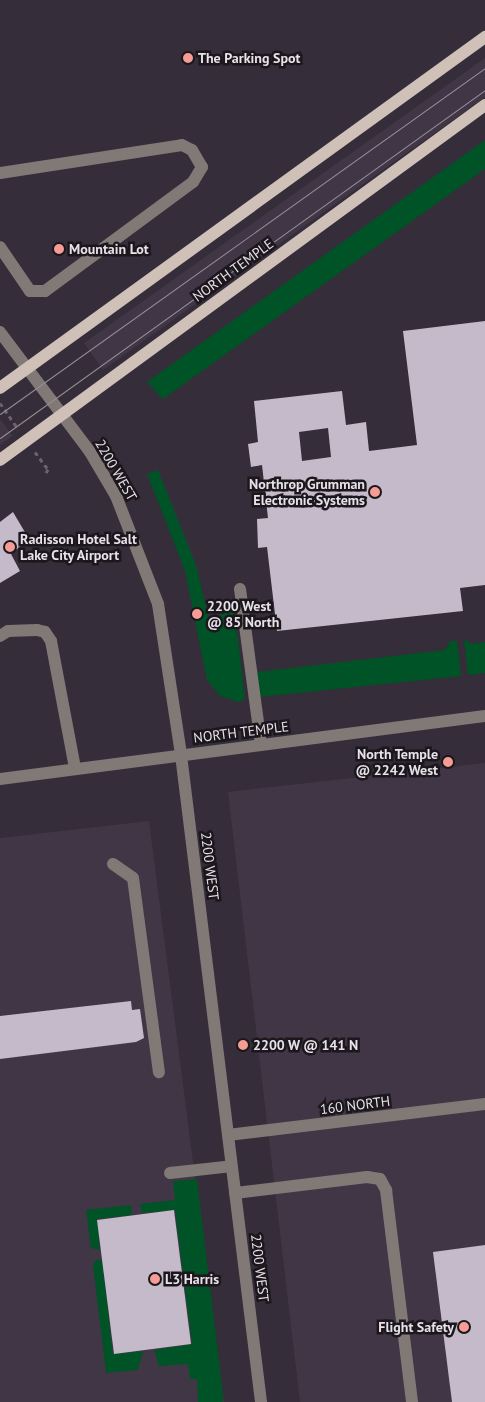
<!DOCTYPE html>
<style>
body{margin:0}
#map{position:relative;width:485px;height:1402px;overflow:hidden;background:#352d39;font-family:"PT Sans",sans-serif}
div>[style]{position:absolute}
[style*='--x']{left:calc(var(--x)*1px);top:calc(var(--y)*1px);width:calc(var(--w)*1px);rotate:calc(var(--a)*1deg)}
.built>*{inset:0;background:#413646}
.green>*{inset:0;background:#005326}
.building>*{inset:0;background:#c5bac9}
.path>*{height:3px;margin-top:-1.5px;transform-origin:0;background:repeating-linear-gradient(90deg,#6a636e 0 4px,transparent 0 8px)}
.minor>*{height:12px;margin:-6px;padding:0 6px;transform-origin:6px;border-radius:6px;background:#807975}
.major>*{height:12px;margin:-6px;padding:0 6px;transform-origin:6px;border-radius:6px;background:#cfc0b8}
.tram>*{height:1px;margin:-0.5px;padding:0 0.5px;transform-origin:0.5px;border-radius:0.5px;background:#958e98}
.dots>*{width:14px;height:14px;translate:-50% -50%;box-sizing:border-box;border:2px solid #1b171c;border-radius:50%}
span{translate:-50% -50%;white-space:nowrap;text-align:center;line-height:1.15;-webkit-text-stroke:5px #1b171c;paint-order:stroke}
.poi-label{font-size:14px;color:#e7e1e9;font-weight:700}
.left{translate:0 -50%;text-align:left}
.right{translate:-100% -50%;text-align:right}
.street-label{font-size:14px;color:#e7e1e9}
</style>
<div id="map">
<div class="built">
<i style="clip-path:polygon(485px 58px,485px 97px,103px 370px,84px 343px)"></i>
<i style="clip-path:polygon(0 419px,13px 436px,0 445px)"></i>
<i style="clip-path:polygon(485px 763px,485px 1402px,300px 1402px,228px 792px)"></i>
<i style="clip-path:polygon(149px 821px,224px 1402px,0 1402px,0 838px)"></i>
</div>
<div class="green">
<i style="clip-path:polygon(485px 140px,485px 169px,163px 399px,147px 382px)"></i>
<i style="clip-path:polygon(158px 470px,196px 565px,210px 623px,234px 605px,245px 699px,239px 702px,220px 696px,207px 680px,185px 571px,147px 474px)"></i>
<i style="clip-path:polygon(464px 639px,471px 644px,485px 642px,485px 673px,468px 675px)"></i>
<i style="clip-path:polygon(450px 641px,457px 641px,461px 676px,259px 697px,256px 672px,445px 650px)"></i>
<i style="clip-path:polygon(197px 1179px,223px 1394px,223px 1402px,198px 1402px,197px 1379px,190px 1379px,188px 1364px,159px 1366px,154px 1350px,192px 1344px,175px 1210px,142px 1213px,140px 1204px,175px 1200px,173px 1181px)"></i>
<i style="clip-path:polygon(131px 1205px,132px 1215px,97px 1219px,100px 1250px,91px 1248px,86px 1210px)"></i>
<i style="clip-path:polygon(96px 1260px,102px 1260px,113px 1354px,143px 1351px,138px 1370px,106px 1373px,93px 1265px)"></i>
</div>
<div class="building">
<i style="clip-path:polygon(evenodd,485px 321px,485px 585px,460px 588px,463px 611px,277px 631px,267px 547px,258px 548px,257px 519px,268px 518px,262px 465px,251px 467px,248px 444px,258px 442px,254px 401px,342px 391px,346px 425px,366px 422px,369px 451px,417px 445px,403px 331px,485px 321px,328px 428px,331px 457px,302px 461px,299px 432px,328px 428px)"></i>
<i style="clip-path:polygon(13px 512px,29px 539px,11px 554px,20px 571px,0 583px,0 522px)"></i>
<i style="clip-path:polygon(131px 1001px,132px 1010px,140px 1009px,144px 1038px,136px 1042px,0 1059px,0 1016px)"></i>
<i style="clip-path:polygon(174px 1210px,191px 1344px,114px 1354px,97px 1220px)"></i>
<i style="clip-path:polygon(485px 1245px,485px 1402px,452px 1402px,433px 1252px)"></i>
</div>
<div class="path">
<i style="--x:0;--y:403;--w:32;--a:55"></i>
<i style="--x:35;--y:452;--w:21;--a:53"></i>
<i style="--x:48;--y:469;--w:7;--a:117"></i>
</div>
<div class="minor">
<i style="--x:0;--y:173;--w:184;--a:-8.7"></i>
<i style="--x:182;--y:145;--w:11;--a:27"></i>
<i style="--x:192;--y:150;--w:20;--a:60"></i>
<i style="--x:202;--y:167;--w:17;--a:121"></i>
<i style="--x:193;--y:182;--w:184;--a:143.6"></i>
<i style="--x:45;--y:291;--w:15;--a:180"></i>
<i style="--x:30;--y:291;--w:53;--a:-124.3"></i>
<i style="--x:0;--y:332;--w:150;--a:53.1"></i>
<i style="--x:90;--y:452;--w:51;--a:59.4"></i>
<i style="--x:116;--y:496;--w:116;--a:68.7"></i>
<i style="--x:158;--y:604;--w:153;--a:81.3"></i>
<i style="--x:181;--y:755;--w:652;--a:82.95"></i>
<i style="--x:240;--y:589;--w:157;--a:82.3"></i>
<i style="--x:0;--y:636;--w:9;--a:-32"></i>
<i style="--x:8;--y:631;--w:29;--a:-2"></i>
<i style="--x:37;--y:630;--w:8;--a:14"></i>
<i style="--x:45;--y:632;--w:11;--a:56"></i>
<i style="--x:51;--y:641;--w:129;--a:79.3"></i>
<i style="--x:0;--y:779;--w:489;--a:-7.4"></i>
<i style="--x:113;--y:864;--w:24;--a:35"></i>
<i style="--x:133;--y:878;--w:196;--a:82.4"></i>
<i style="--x:228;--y:1135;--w:259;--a:-6.9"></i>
<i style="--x:170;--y:1173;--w:62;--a:-6.4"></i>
<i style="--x:235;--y:1193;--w:133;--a:-6.9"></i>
<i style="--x:367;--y:1177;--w:13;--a:9"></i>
<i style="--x:380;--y:1179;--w:13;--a:61"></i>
<i style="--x:386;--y:1190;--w:214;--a:83"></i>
</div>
<div class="major">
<i style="--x:0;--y:388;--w:599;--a:-35.89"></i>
<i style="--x:0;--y:460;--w:601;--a:-36.2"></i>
</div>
<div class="tram">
<i style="--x:0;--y:414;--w:596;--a:-35.5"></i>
<i style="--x:0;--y:438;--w:597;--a:-35.66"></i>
</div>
<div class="dots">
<i style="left:188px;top:58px;background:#f59c95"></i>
<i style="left:59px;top:249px;background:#f59c95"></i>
<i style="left:375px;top:492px;background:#f59c95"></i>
<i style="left:10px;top:547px;background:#f59c95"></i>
<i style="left:197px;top:614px;background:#f59c95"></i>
<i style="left:448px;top:762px;background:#f59c95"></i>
<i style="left:243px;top:1045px;background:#f59c95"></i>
<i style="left:155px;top:1279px;background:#f59c95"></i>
<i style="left:464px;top:1327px;background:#f59c95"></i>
</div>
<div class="poi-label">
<span class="left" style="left:198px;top:58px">The Parking Spot</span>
<span class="left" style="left:69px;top:249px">Mountain Lot</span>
<span class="right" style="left:365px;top:492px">Northrop Grumman<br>Electronic Systems</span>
<span class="left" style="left:20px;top:547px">Radisson Hotel Salt<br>Lake City Airport</span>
<span class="left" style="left:207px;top:614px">2200 West<br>@ 85 North</span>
<span class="right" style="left:438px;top:762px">North Temple<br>@ 2242 West</span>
<span class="left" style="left:253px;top:1045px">2200 W @ 141 N</span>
<span class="left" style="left:165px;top:1279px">L3 Harris</span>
<span class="right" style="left:454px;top:1327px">Flight Safety</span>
</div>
<div class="street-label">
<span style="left:233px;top:270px;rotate:-36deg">NORTH TEMPLE</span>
<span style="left:116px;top:470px;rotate:60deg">2200 WEST</span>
<span style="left:241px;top:732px;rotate:-7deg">NORTH TEMPLE</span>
<span style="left:210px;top:866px;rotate:83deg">2200 WEST</span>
<span style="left:355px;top:1105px;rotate:-7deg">160 NORTH</span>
<span style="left:260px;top:1268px;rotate:83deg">2200 WEST</span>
</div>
</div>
